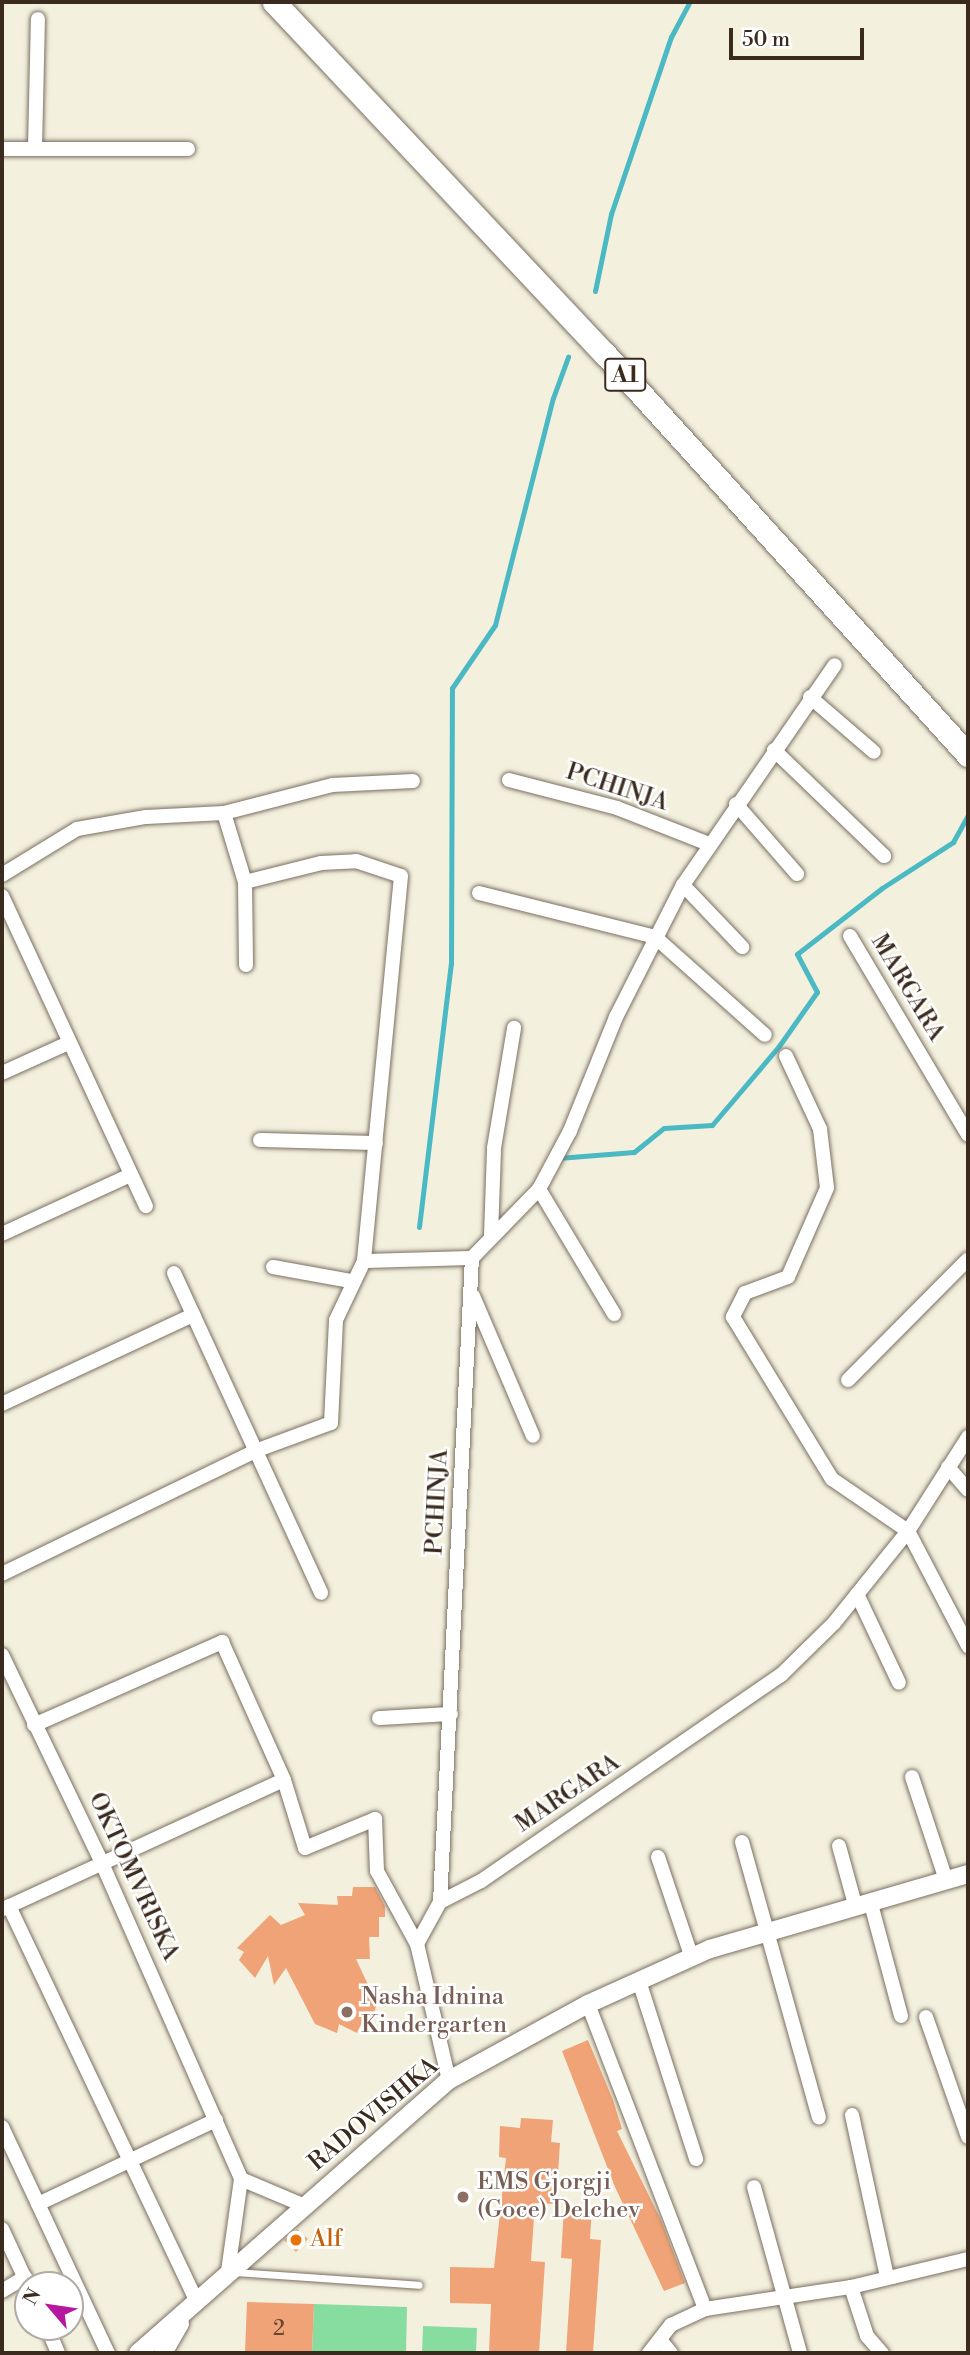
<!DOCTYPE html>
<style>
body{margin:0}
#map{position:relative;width:970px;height:2355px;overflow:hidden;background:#f3f0de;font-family:"Libre Bodoni",serif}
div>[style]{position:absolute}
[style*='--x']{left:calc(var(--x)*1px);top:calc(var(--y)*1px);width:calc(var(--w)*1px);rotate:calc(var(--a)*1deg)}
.green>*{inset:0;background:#87dc9f}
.stream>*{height:5px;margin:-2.5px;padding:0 2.5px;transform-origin:2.5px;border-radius:2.5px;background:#4bb9c3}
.building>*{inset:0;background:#efa376}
.roads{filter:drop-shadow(0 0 2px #7b6f61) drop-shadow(0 0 2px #7b6f61)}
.service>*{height:7px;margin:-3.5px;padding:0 3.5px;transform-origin:3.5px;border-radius:3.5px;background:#fff}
.minor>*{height:14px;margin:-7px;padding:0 7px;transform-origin:7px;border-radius:7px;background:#fff}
.tertiary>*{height:18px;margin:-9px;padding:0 9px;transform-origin:9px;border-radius:9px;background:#fff}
.primary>*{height:23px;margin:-11.5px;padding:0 11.5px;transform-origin:11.5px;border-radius:11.5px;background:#fff}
.dots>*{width:19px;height:19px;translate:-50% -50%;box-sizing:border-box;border:4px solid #fff;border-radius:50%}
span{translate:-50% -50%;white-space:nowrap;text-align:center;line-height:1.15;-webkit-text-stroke:5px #fff;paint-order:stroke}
.number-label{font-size:21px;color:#684834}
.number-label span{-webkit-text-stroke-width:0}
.shield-label span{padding:2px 5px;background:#fff;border:2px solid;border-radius:5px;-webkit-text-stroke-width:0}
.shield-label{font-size:23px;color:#3b2a1e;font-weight:700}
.street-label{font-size:24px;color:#3b2a1e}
.education-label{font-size:24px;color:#785e54}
.left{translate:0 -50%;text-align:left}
.food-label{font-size:24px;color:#c56008}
.frame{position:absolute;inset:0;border:4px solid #3b2a1e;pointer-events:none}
.north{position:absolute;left:14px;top:2271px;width:70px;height:70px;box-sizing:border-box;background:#fff;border:2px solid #b1aaa5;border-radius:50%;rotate:299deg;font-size:19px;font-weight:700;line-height:28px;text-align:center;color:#3b2a1e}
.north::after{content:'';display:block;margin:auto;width:24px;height:32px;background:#b5179e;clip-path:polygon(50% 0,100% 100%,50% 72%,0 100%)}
.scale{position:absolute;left:729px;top:28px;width:135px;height:32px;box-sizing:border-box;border:4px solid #3b2a1e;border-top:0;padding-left:9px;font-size:21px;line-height:24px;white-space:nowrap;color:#3b2a1e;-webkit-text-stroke:5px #fff;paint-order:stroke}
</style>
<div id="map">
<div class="green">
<i style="clip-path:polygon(314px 2304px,407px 2307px,406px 2353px,312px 2353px)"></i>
<i style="clip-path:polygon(423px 2326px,477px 2328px,476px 2353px,422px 2353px)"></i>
</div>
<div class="stream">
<i style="--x:595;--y:291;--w:79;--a:-78.3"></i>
<i style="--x:611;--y:214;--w:187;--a:-71.3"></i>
<i style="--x:671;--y:37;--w:40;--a:-62"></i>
<i style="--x:558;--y:1158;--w:76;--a:-4.5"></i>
<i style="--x:634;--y:1152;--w:38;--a:-39"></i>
<i style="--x:664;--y:1128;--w:48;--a:-3.6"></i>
<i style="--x:712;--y:1125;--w:104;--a:-49.7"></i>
<i style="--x:779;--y:1046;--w:66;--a:-54.9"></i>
<i style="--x:817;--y:992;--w:43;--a:-117.8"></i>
<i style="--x:797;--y:954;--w:108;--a:-37.8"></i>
<i style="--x:882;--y:888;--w:85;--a:-32.9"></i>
<i style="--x:953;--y:842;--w:31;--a:-61"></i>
<i style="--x:419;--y:1227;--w:265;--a:-83.1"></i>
<i style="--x:451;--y:964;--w:276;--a:-89.8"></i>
<i style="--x:452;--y:688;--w:76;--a:-55.7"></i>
<i style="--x:495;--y:625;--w:234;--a:-75.7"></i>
<i style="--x:553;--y:398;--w:44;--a:-69.9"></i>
</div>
<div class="building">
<i style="clip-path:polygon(353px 1887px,375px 1887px,385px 1906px,385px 1917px,379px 1917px,379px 1937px,369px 1937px,370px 1959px,356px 1959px,370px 1989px,380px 1994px,373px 2016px,366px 2013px,357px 2033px,339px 2024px,337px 2033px,315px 2024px,286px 1968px,274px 1985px,268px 1956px,255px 1978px,239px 1960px,244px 1952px,237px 1948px,270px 1915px,281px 1925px,305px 1915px,298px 1903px,338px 1905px,337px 1896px,352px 1896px)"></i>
<i style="clip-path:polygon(588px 2040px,613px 2100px,622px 2129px,617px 2131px,661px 2220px,685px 2283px,664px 2291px,615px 2187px,562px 2051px)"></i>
<i style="clip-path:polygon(521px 2118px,553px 2120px,551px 2142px,560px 2143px,556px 2204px,535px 2203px,531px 2261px,545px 2262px,539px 2353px,489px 2353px,491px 2304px,450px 2303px,450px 2267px,494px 2268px,506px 2158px,499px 2157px,500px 2126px,520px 2128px)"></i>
<i style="clip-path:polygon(564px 2206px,592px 2208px,590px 2239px,601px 2240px,593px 2353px,566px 2353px,572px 2259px,561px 2258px)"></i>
<i style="clip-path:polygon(297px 2229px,308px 2239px,296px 2252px,284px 2240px)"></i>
<i style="clip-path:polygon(247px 2302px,314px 2304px,312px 2353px,245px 2353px)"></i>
</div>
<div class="roads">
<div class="service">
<i style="--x:235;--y:2272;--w:184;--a:4"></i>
</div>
<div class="minor">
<i style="--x:35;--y:148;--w:129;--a:-88.7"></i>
<i style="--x:2;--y:149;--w:186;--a:0"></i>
<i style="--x:810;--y:697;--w:84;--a:40.7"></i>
<i style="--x:774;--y:750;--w:153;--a:43.9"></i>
<i style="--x:509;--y:780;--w:112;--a:14.5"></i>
<i style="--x:617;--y:808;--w:99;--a:21.4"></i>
<i style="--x:736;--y:804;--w:93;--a:48.9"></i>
<i style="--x:224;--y:813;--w:72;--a:73.1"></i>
<i style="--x:245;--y:882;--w:83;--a:89.3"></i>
<i style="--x:2;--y:875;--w:88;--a:-31.5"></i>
<i style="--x:77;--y:829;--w:70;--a:-9.9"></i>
<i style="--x:146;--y:817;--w:78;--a:-2.9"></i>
<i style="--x:224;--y:813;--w:112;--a:-14.5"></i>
<i style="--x:332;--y:785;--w:81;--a:-2.8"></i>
<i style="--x:245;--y:882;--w:78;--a:-14"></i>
<i style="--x:321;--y:863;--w:35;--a:-3"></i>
<i style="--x:356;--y:861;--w:47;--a:18.4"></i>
<i style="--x:401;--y:876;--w:387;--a:95.5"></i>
<i style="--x:683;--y:885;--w:86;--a:46.4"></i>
<i style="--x:479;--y:893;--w:181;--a:14"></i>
<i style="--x:655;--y:937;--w:147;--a:41.7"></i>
<i style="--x:2;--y:896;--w:342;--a:65.1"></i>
<i style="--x:850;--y:936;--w:231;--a:59.3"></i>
<i style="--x:786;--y:1056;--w:81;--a:65"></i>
<i style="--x:820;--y:1129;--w:59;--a:83.2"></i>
<i style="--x:827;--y:1188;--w:97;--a:113.7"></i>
<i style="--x:788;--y:1277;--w:46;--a:159.6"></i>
<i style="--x:745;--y:1293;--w:27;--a:117"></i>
<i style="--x:733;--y:1317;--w:190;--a:58.6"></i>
<i style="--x:832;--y:1479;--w:92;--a:34.4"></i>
<i style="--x:908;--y:1531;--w:130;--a:62.4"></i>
<i style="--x:2;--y:1073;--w:72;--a:-24.4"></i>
<i style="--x:260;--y:1140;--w:116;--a:1.5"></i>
<i style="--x:539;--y:1189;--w:146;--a:59"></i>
<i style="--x:2;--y:1234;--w:141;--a:-24.7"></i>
<i style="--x:491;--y:1236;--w:88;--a:-88"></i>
<i style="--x:494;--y:1148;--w:122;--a:-80.5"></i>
<i style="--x:273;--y:1267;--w:79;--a:10.2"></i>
<i style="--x:174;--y:1273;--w:352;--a:65.3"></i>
<i style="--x:473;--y:1296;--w:152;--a:66.8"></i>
<i style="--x:848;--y:1380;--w:170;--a:-45.2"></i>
<i style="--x:2;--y:1404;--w:211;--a:-25"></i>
<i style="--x:948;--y:1467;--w:30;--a:49"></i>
<i style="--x:2;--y:1574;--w:281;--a:-25.9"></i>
<i style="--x:255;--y:1451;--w:81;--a:-20.2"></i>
<i style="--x:331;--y:1423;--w:103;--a:-87.2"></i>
<i style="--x:336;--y:1320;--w:65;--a:-64.6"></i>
<i style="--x:364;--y:1261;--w:108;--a:-1.6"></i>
<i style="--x:857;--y:1594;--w:98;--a:64.7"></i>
<i style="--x:2;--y:1655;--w:229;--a:64.3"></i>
<i style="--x:101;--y:1861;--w:347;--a:66.2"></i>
<i style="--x:241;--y:2179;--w:94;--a:98"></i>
<i style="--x:379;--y:1718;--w:72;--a:-3.2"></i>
<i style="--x:34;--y:1725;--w:206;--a:-23.8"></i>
<i style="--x:222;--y:1642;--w:151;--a:65.8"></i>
<i style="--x:284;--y:1780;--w:71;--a:72.8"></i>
<i style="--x:305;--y:1848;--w:76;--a:-22.5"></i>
<i style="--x:375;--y:1819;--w:52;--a:87.8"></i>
<i style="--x:377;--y:1871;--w:83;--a:61.3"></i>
<i style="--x:417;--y:1944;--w:140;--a:76.8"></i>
<i style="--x:912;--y:1777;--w:108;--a:71.7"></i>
<i style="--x:742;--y:1842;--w:286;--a:74.4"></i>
<i style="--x:839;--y:1846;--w:64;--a:74.7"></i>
<i style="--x:658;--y:1857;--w:107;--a:71.4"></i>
<i style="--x:440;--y:1902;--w:645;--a:-87.16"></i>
<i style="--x:472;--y:1258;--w:96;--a:-45.8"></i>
<i style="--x:539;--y:1189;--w:66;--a:-61.9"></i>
<i style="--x:570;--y:1131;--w:123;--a:-68"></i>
<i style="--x:616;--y:1017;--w:148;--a:-63.1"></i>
<i style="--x:683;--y:885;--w:267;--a:-55.4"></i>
<i style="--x:871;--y:1904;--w:116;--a:75"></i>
<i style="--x:9;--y:1906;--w:438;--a:64.6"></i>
<i style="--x:3;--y:1909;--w:309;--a:-24.7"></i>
<i style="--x:417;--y:1944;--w:48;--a:-61.3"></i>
<i style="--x:440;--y:1902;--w:46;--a:-27.1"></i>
<i style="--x:481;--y:1881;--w:364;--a:-34.5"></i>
<i style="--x:781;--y:1675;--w:74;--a:-44.5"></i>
<i style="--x:834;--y:1623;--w:118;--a:-51.2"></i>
<i style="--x:908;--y:1531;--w:112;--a:-57.4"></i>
<i style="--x:639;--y:1981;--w:187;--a:72.2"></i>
<i style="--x:588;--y:2004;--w:327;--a:69"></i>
<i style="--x:926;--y:2017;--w:127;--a:70.7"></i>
<i style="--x:852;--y:2115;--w:166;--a:77.8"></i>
<i style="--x:2;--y:2127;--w:250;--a:64.9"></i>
<i style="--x:241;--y:2179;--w:69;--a:22.9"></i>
<i style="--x:754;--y:2187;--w:172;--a:74.5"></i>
<i style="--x:38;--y:2204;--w:197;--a:-25.3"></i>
<i style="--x:2;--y:2229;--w:62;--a:65.1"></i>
<i style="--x:851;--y:2287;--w:52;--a:71.9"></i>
<i style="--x:867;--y:2336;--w:23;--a:49"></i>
<i style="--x:2;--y:2291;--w:27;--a:-31"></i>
<i style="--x:47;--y:2327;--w:28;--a:67"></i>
<i style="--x:660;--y:2340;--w:17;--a:50"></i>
<i style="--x:649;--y:2353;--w:36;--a:-52"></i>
<i style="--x:671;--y:2325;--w:38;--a:-25"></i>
<i style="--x:705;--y:2309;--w:148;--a:-8.6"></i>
<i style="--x:851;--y:2287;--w:120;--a:-13.5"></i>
</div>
<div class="tertiary">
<i style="--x:138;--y:2353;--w:414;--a:-41.3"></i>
<i style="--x:449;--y:2080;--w:158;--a:-28.7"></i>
<i style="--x:588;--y:2004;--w:134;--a:-24.3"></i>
<i style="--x:710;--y:1949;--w:269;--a:-16.2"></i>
<i style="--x:163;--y:2353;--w:34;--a:-60"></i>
</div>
<div class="primary">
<i style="--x:274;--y:2;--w:483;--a:46.8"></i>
<i style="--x:605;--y:354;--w:541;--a:47.85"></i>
</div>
</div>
<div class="dots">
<i style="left:347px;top:2012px;background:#8d6e63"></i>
<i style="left:463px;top:2197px;background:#8d6e63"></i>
<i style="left:296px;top:2240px;background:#e8710a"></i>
</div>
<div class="number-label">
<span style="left:279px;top:2329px">2</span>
</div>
<div class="shield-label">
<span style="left:625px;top:375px">A1</span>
</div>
<div class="street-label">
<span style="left:617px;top:788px;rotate:18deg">PCHINJA</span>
<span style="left:907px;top:988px;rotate:59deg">MARGARA</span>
<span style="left:438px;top:1502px;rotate:-87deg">PCHINJA</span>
<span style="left:568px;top:1794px;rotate:-34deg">MARGARA</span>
<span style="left:133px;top:1877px;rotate:65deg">OKTOMVRISKA</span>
<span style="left:374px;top:2115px;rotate:-40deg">RADOVISHKA</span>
</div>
<div class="education-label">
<span class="left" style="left:361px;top:2012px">Nasha Idnina<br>Kindergarten</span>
<span class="left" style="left:477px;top:2197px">EMS Gjorgji<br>(Goce) Delchev</span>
</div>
<div class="food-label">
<span class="left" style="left:310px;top:2240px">Alf</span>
</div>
<div class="frame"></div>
<div class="north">N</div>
<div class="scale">50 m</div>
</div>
